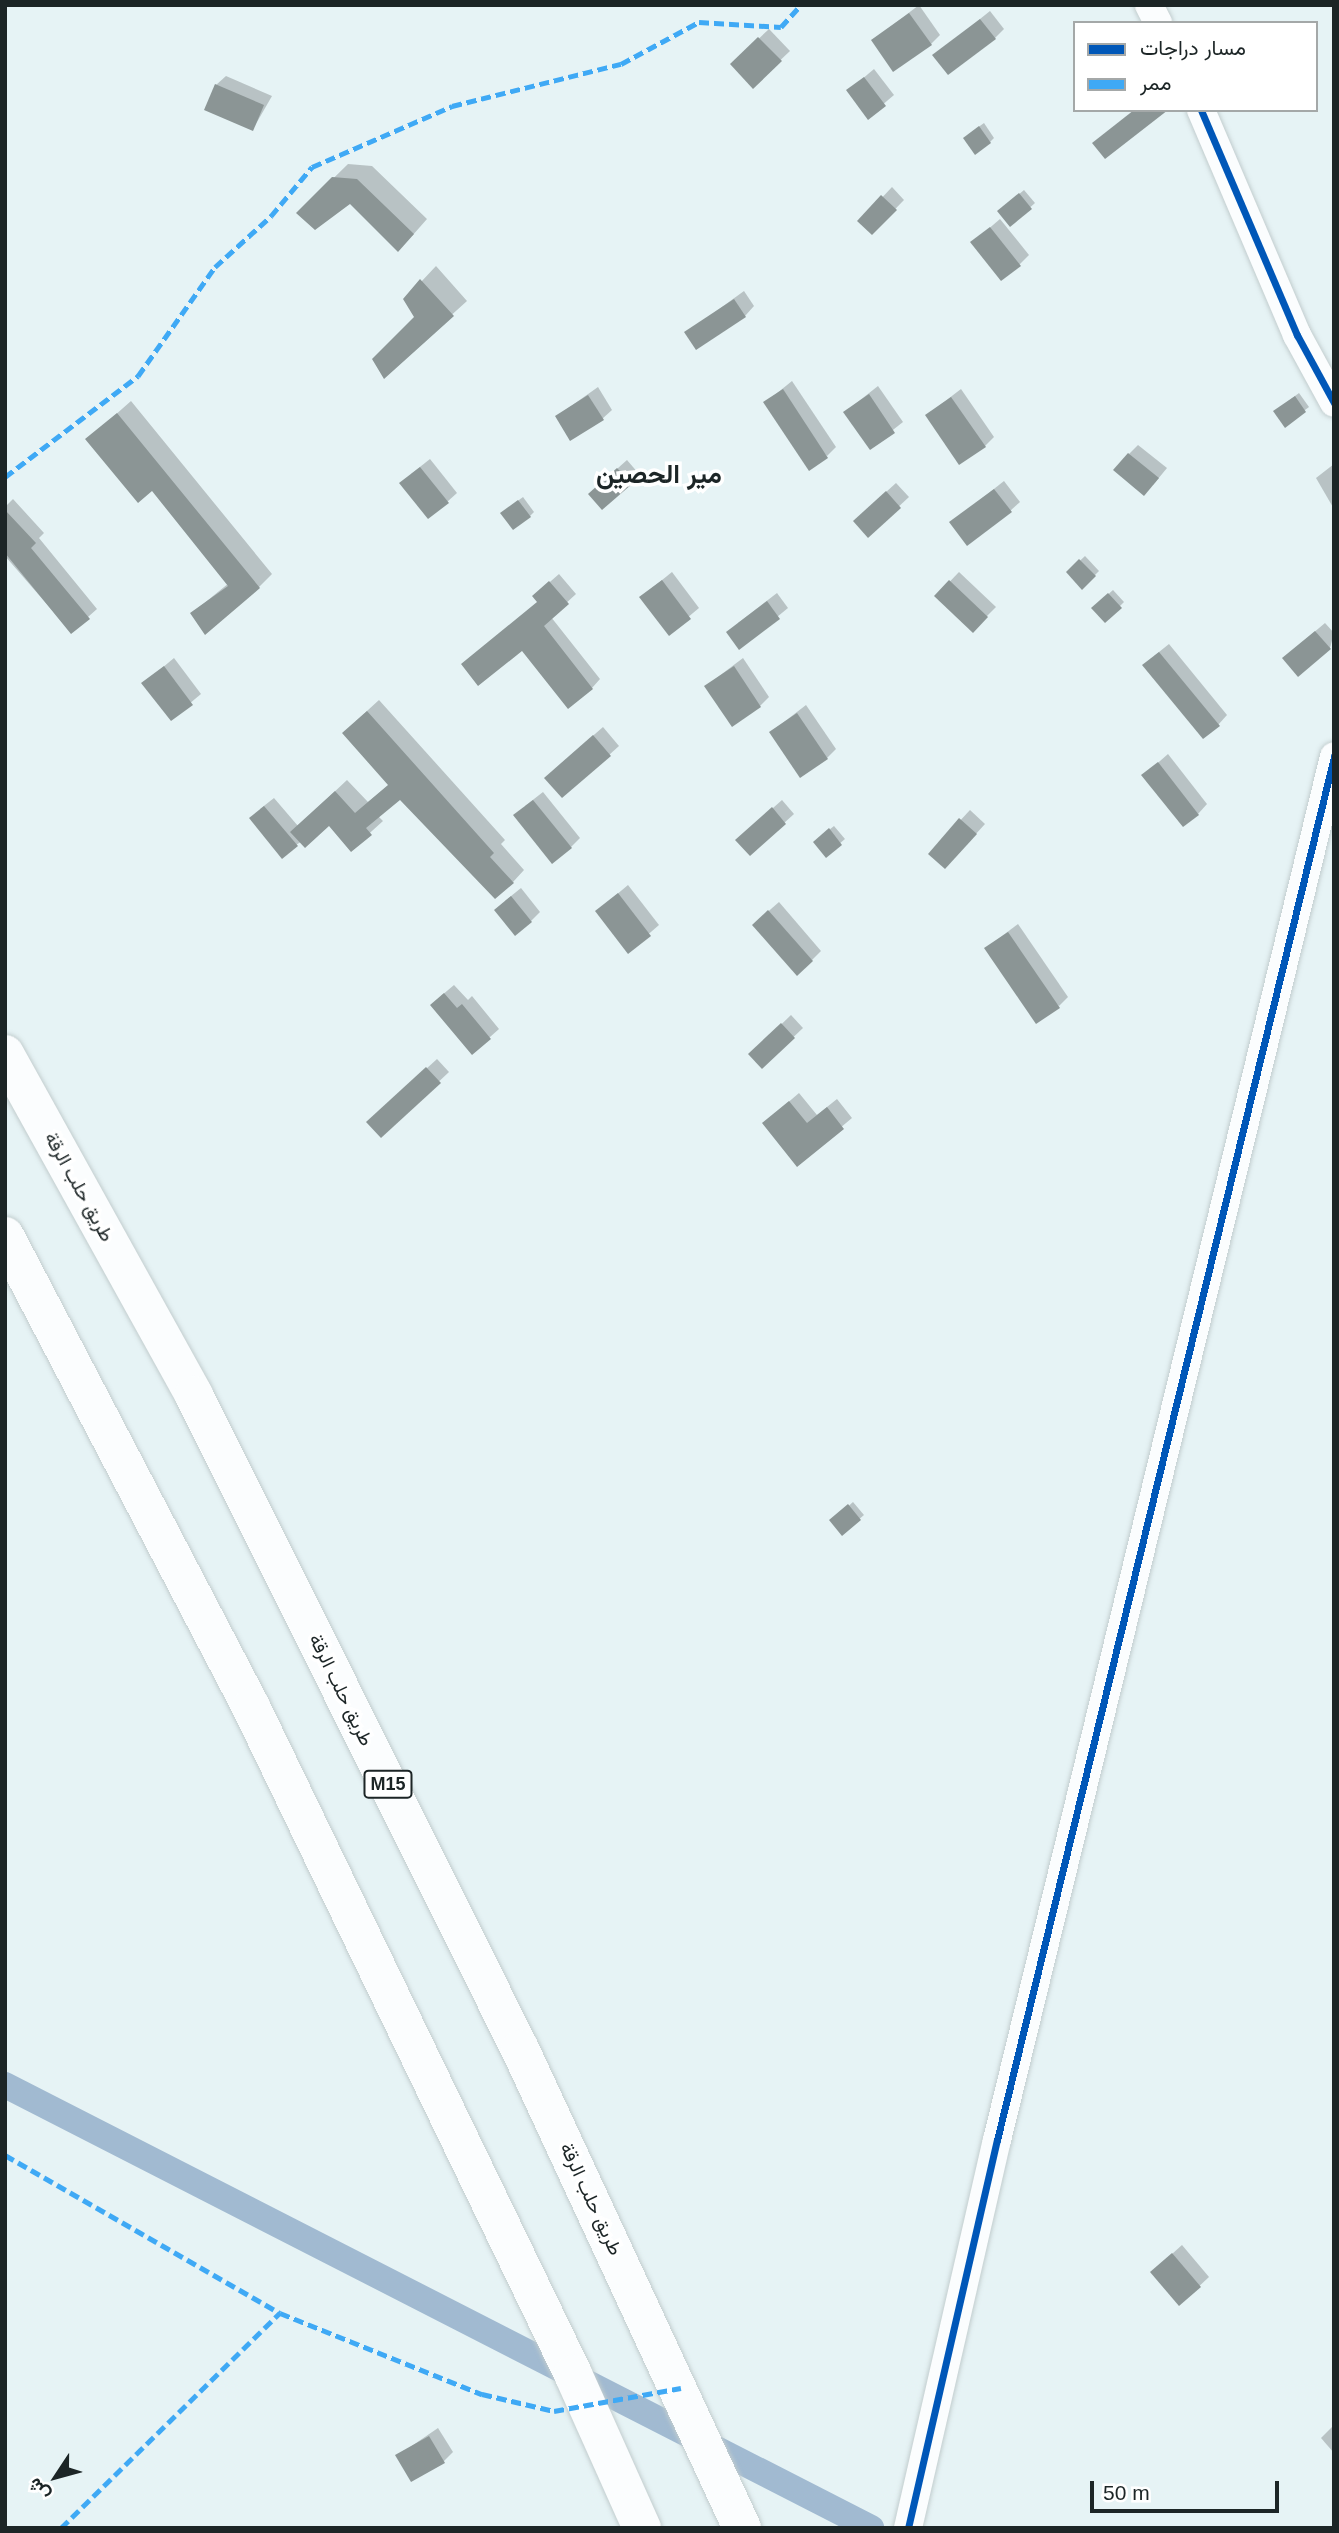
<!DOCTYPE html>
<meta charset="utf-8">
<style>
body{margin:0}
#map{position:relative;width:1339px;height:2533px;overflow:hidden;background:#e6f3f5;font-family:Helvetica,Vazirmatn,sans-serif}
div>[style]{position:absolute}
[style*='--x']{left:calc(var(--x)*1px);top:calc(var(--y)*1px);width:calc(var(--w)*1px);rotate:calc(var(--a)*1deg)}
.shadow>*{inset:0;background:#0003}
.canal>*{height:26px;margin:-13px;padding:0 13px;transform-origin:13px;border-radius:13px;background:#a1bad1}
.building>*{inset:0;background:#8b9595}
.roads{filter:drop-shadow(0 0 2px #c2cdce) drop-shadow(0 0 2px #c2cdce)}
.minor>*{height:28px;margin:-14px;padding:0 14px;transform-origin:14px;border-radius:14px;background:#fbfdfe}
.highway>*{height:38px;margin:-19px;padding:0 19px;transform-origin:19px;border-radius:19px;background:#fbfdfe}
.quiet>*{height:5px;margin-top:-2.5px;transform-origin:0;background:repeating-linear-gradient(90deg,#3fa9f5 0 10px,transparent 0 15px)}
.cycleway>*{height:7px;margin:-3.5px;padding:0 3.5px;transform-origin:3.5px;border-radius:3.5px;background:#0057b8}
span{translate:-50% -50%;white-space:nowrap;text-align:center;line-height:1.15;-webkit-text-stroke:7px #fff;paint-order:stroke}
.shield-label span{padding:2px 5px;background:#fff;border:2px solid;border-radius:5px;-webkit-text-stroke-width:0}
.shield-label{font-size:18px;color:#1c2526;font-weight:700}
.street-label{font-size:19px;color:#1c2526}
.district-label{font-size:26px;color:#1c2526;font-weight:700}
.frame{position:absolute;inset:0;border:7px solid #1c2526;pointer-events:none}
.legend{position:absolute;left:1073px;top:21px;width:245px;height:91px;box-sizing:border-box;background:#fff;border:2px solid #a4a8a8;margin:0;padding:9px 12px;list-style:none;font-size:21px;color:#1c2526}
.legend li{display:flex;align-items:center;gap:14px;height:35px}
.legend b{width:35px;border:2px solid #a4a8a8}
.north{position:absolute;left:21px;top:2442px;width:70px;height:70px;-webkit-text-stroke:5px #fff;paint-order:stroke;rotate:234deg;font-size:19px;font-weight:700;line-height:28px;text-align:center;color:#1c2526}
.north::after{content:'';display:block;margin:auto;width:24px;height:32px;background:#1c2526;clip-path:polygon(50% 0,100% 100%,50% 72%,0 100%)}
.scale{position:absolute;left:1090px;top:2481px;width:189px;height:32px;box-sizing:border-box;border:4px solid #1c2526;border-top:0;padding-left:9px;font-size:21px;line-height:24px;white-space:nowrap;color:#1c2526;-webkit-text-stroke:5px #fff;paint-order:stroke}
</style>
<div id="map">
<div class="shadow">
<i style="clip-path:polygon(919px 5px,940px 35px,931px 44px,873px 40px)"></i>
<i style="clip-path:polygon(990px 11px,1004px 29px,995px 38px,935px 55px)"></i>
<i style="clip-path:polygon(769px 29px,790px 51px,753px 86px,732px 64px)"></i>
<i style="clip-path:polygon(874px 69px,894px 95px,868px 117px,848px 91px)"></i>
<i style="clip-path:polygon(226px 76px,272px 96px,253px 129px,216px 85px)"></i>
<i style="clip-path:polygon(984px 123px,994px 138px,990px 142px,969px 134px)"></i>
<i style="clip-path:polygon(348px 164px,372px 166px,427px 219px,412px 236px,350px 202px,298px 213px)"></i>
<i style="clip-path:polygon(892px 187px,904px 200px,872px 233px,860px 221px)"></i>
<i style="clip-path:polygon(1024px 190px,1035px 203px,1011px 224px,1004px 207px)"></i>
<i style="clip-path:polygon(1000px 219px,1029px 255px,1019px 265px,972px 243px)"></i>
<i style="clip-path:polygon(436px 266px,467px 301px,384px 376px,417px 317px,405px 299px)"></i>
<i style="clip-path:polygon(744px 291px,754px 306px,745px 316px,686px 333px)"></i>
<i style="clip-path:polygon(792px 381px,836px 447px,827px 456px,766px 402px)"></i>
<i style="clip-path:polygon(878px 386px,903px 422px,870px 448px,845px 412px)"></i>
<i style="clip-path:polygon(598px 387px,612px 410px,602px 419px,557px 416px)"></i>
<i style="clip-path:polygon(961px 389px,994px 437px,985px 446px,927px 415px)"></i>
<i style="clip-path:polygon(1299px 393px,1309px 407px,1285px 425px,1279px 408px)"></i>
<i style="clip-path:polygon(131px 401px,272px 574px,259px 587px,192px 613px,229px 583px,152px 489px,88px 439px)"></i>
<i style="clip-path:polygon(1138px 445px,1167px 468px,1153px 485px,1129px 454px)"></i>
<i style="clip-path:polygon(430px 459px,457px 493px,447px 502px,411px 474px)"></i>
<i style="clip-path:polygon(627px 460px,639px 474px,630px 483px,599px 485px)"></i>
<i style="clip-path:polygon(1334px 464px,1334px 509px,1316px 478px)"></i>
<i style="clip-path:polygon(1004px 481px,1020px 502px,1010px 511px,952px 522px)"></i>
<i style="clip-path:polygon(896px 483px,909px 497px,868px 535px,864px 512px)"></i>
<i style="clip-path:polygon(523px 497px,534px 512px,530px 516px,507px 509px)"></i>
<i style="clip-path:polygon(13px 499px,44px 533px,39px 538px,97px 609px,71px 632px,5px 556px,5px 507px)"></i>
<i style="clip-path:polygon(1085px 556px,1099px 571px,1083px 587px,1068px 572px)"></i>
<i style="clip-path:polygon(672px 572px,699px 608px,669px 633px,641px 597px)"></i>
<i style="clip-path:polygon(959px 572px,996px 607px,973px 630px,936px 596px)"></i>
<i style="clip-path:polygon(559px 574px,576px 594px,551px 617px,600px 679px,592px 688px,523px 648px,463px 664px,539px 602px,543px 588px)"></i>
<i style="clip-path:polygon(1113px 590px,1124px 602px,1105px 621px,1093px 608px)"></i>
<i style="clip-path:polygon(777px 593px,788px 608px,740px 647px,738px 623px)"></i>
<i style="clip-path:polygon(1325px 623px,1334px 633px,1330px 648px,1294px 649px)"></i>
<i style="clip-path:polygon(1169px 644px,1227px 715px,1218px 725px,1154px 656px)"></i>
<i style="clip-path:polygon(174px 658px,201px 694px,171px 719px,144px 683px)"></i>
<i style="clip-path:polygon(743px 658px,769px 697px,760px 706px,706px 686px)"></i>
<i style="clip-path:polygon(379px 700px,505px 840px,501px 844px,524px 870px,513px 882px,400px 797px,378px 816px,383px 821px,351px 850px,329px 824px,296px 845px,260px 809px,274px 798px,298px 826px,347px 780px,368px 802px,390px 784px,356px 721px)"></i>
<i style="clip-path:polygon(806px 705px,836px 749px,827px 758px,771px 732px)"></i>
<i style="clip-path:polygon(603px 727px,619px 746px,609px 755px,555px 769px)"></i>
<i style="clip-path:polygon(1168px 754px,1207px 804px,1198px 814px,1144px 775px)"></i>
<i style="clip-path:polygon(543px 792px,580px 838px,571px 847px,525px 806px)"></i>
<i style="clip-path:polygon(782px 800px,794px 814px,750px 854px,747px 831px)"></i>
<i style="clip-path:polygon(970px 810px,985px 824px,954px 858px,930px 853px)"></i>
<i style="clip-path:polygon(834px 826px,845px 839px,826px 855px,819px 838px)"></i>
<i style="clip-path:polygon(628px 885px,659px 925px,629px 951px,597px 911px)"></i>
<i style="clip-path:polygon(521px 888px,540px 912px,531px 921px,505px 901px)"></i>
<i style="clip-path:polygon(779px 902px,821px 951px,812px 960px,763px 916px)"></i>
<i style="clip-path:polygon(1018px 924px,1068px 997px,1059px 1006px,986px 948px)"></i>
<i style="clip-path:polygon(454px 985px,468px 1000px,472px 996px,499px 1029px,472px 1053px,441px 996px)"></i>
<i style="clip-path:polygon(791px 1015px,803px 1028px,763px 1066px,760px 1045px)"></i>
<i style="clip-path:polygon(437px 1059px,449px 1072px,381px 1136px,378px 1113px)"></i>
<i style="clip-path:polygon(799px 1093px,817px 1115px,837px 1099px,852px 1118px,797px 1164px,764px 1123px)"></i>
<i style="clip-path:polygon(853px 1502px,864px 1515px,842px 1534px,832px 1521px)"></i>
<i style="clip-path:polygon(1182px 2245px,1209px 2277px,1180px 2304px,1162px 2263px)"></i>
<i style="clip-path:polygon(1334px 2425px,1334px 2453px,1321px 2438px)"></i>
<i style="clip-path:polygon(438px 2428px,453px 2452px,444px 2461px,397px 2456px)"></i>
</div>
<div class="canal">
<i style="--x:5;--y:2085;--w:973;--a:27.09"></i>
</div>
<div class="building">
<i style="clip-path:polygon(909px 13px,932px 45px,893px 72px,871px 40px)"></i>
<i style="clip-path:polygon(980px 19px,996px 39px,948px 75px,932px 55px)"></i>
<i style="clip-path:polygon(758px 37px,782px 61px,753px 89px,730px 64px)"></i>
<i style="clip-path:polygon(864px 77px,886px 106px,868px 120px,846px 90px)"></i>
<i style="clip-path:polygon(215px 84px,264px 105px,253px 131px,204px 110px)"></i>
<i style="clip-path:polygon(1134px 110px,1168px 110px,1105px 159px,1092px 143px)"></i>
<i style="clip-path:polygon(979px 126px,991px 143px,975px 155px,963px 138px)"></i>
<i style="clip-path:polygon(332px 177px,357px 179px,414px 234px,398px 252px,350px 204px,315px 230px,296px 213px)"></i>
<i style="clip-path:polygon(1019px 193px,1032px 209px,1010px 227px,997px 211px)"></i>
<i style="clip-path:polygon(881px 195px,897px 210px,872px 235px,857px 221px)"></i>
<i style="clip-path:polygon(990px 227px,1021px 266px,1001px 281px,970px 242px)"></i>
<i style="clip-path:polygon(420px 279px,454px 316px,384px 379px,372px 359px,414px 317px,403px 299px)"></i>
<i style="clip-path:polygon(734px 299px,746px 317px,696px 350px,684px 332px)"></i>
<i style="clip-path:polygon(783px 389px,828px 458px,809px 471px,763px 402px)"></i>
<i style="clip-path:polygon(869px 394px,895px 433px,870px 450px,843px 412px)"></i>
<i style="clip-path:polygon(588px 395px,604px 420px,570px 441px,555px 416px)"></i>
<i style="clip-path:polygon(1295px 396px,1306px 412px,1285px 428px,1273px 411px)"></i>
<i style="clip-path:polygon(951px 397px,986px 447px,959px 465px,925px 415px)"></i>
<i style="clip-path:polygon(117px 413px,260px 588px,205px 635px,190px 613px,228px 586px,152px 491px,138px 503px,85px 439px)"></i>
<i style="clip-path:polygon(1128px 453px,1159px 478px,1144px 496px,1113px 470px)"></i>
<i style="clip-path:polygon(420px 467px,449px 503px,428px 519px,399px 483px)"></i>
<i style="clip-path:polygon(617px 468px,632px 484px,602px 510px,588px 494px)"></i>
<i style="clip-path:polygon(994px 489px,1012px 512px,967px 546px,949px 522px)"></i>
<i style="clip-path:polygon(886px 491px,901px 508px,868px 538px,853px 521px)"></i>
<i style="clip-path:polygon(518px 500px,531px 517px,513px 530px,500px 513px)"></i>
<i style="clip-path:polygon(5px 510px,36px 543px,31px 548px,90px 619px,71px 634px,5px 553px)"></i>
<i style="clip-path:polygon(1079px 559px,1096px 576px,1082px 590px,1066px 572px)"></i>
<i style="clip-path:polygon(662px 580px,691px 619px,669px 636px,639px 597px)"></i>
<i style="clip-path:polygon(949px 580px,988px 617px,973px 633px,934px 596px)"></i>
<i style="clip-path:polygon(549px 581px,569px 604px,544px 626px,593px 689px,568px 709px,522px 651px,478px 686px,461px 664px,537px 602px,532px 596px)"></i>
<i style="clip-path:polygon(1108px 593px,1122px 608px,1105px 623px,1091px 608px)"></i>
<i style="clip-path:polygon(767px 601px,780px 619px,739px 650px,726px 632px)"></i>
<i style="clip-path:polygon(1315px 631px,1331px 649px,1298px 677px,1282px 658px)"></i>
<i style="clip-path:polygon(1159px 652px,1220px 726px,1203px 739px,1142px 665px)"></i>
<i style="clip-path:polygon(164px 666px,193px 705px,171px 721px,141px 683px)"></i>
<i style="clip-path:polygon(734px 666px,761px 707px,732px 727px,704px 686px)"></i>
<i style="clip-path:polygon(367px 711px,494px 853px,490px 857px,514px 883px,495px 899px,400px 800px,366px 828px,372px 835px,351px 852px,329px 826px,305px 848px,290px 832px,335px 791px,355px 813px,388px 785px,342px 733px)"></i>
<i style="clip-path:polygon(797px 713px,828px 759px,800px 778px,769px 732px)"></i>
<i style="clip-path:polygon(593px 735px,611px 756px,562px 798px,544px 778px)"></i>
<i style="clip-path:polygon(1158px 762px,1199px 815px,1183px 827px,1141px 775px)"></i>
<i style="clip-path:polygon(533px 800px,572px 848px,552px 864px,513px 815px)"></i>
<i style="clip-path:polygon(264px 806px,298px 846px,282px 859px,249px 818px)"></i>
<i style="clip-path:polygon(772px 807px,786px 824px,750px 856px,735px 840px)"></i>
<i style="clip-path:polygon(959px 818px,977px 834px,945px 869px,928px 854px)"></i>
<i style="clip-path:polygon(829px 828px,842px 845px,826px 858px,813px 842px)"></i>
<i style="clip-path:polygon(618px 893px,651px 936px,628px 954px,595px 911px)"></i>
<i style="clip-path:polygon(511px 896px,532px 922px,515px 936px,494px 910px)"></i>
<i style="clip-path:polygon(768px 910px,813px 961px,797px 976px,752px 925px)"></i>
<i style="clip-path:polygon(1008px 932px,1060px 1008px,1036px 1024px,984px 948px)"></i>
<i style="clip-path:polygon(444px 993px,457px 1008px,462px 1004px,491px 1039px,472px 1055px,430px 1005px)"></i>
<i style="clip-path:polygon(781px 1023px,795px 1038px,762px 1069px,748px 1054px)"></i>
<i style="clip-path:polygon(426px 1067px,441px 1083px,381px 1138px,366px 1122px)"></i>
<i style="clip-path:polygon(789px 1101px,807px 1123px,827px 1107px,844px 1129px,797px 1167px,762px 1123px)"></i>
<i style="clip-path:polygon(848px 1504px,861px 1520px,842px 1536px,829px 1520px)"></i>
<i style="clip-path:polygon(1172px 2253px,1201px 2287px,1179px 2306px,1150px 2272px)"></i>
<i style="clip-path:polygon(429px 2436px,445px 2463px,411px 2482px,395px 2455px)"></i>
</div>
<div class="roads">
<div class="minor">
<i style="--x:1149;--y:5;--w:20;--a:63"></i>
<i style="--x:1201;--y:110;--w:245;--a:66.9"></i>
<i style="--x:1297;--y:335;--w:77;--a:61.4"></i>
<i style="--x:908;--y:2528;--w:398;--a:-77.1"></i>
<i style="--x:997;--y:2140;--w:1424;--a:-76.31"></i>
</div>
<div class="highway">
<i style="--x:5;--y:1054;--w:390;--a:61"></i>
<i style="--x:194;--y:1395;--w:731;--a:63.51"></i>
<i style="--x:520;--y:2049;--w:528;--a:65.13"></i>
<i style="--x:5;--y:1236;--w:531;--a:62.42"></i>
<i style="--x:251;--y:1707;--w:741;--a:64.23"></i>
<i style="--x:573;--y:2374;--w:169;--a:65.9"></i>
</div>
</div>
<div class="quiet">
<i style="--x:5;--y:477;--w:167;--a:-37.2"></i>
<i style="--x:138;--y:376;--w:133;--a:-54.8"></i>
<i style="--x:215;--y:267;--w:76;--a:-42.3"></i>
<i style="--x:271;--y:216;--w:64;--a:-50.1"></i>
<i style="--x:312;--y:167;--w:153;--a:-23.5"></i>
<i style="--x:452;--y:106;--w:174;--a:-14"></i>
<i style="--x:621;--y:64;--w:89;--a:-28.3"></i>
<i style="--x:699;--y:22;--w:82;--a:3.5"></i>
<i style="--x:781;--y:27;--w:30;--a:-48"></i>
<i style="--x:5;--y:2155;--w:317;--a:29.9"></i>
<i style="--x:280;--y:2313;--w:218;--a:21.9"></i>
<i style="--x:482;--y:2394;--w:74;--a:13.3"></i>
<i style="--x:554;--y:2411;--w:129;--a:-10.3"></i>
<i style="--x:61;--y:2528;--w:307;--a:-44.5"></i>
</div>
<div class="cycleway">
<i style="--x:1201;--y:110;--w:245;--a:66.9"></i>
<i style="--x:1297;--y:335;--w:77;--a:61.4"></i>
<i style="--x:908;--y:2528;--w:398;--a:-77.1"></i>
<i style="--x:997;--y:2140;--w:1424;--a:-76.31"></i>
</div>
<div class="shield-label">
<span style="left:388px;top:1784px">M15</span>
</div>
<div class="street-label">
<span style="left:79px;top:1187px;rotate:61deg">طريق حلب الرقة</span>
<span style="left:341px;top:1690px;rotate:64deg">طريق حلب الرقة</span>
<span style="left:591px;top:2199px;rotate:65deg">طريق حلب الرقة</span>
</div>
<div class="district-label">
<span style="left:659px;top:475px">مير الحصين</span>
</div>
<div class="frame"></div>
<ul class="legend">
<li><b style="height:9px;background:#0057b8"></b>مسار دراجات</li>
<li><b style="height:9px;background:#3fa9f5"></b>ممر</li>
</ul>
<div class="north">ش</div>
<div class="scale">50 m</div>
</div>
